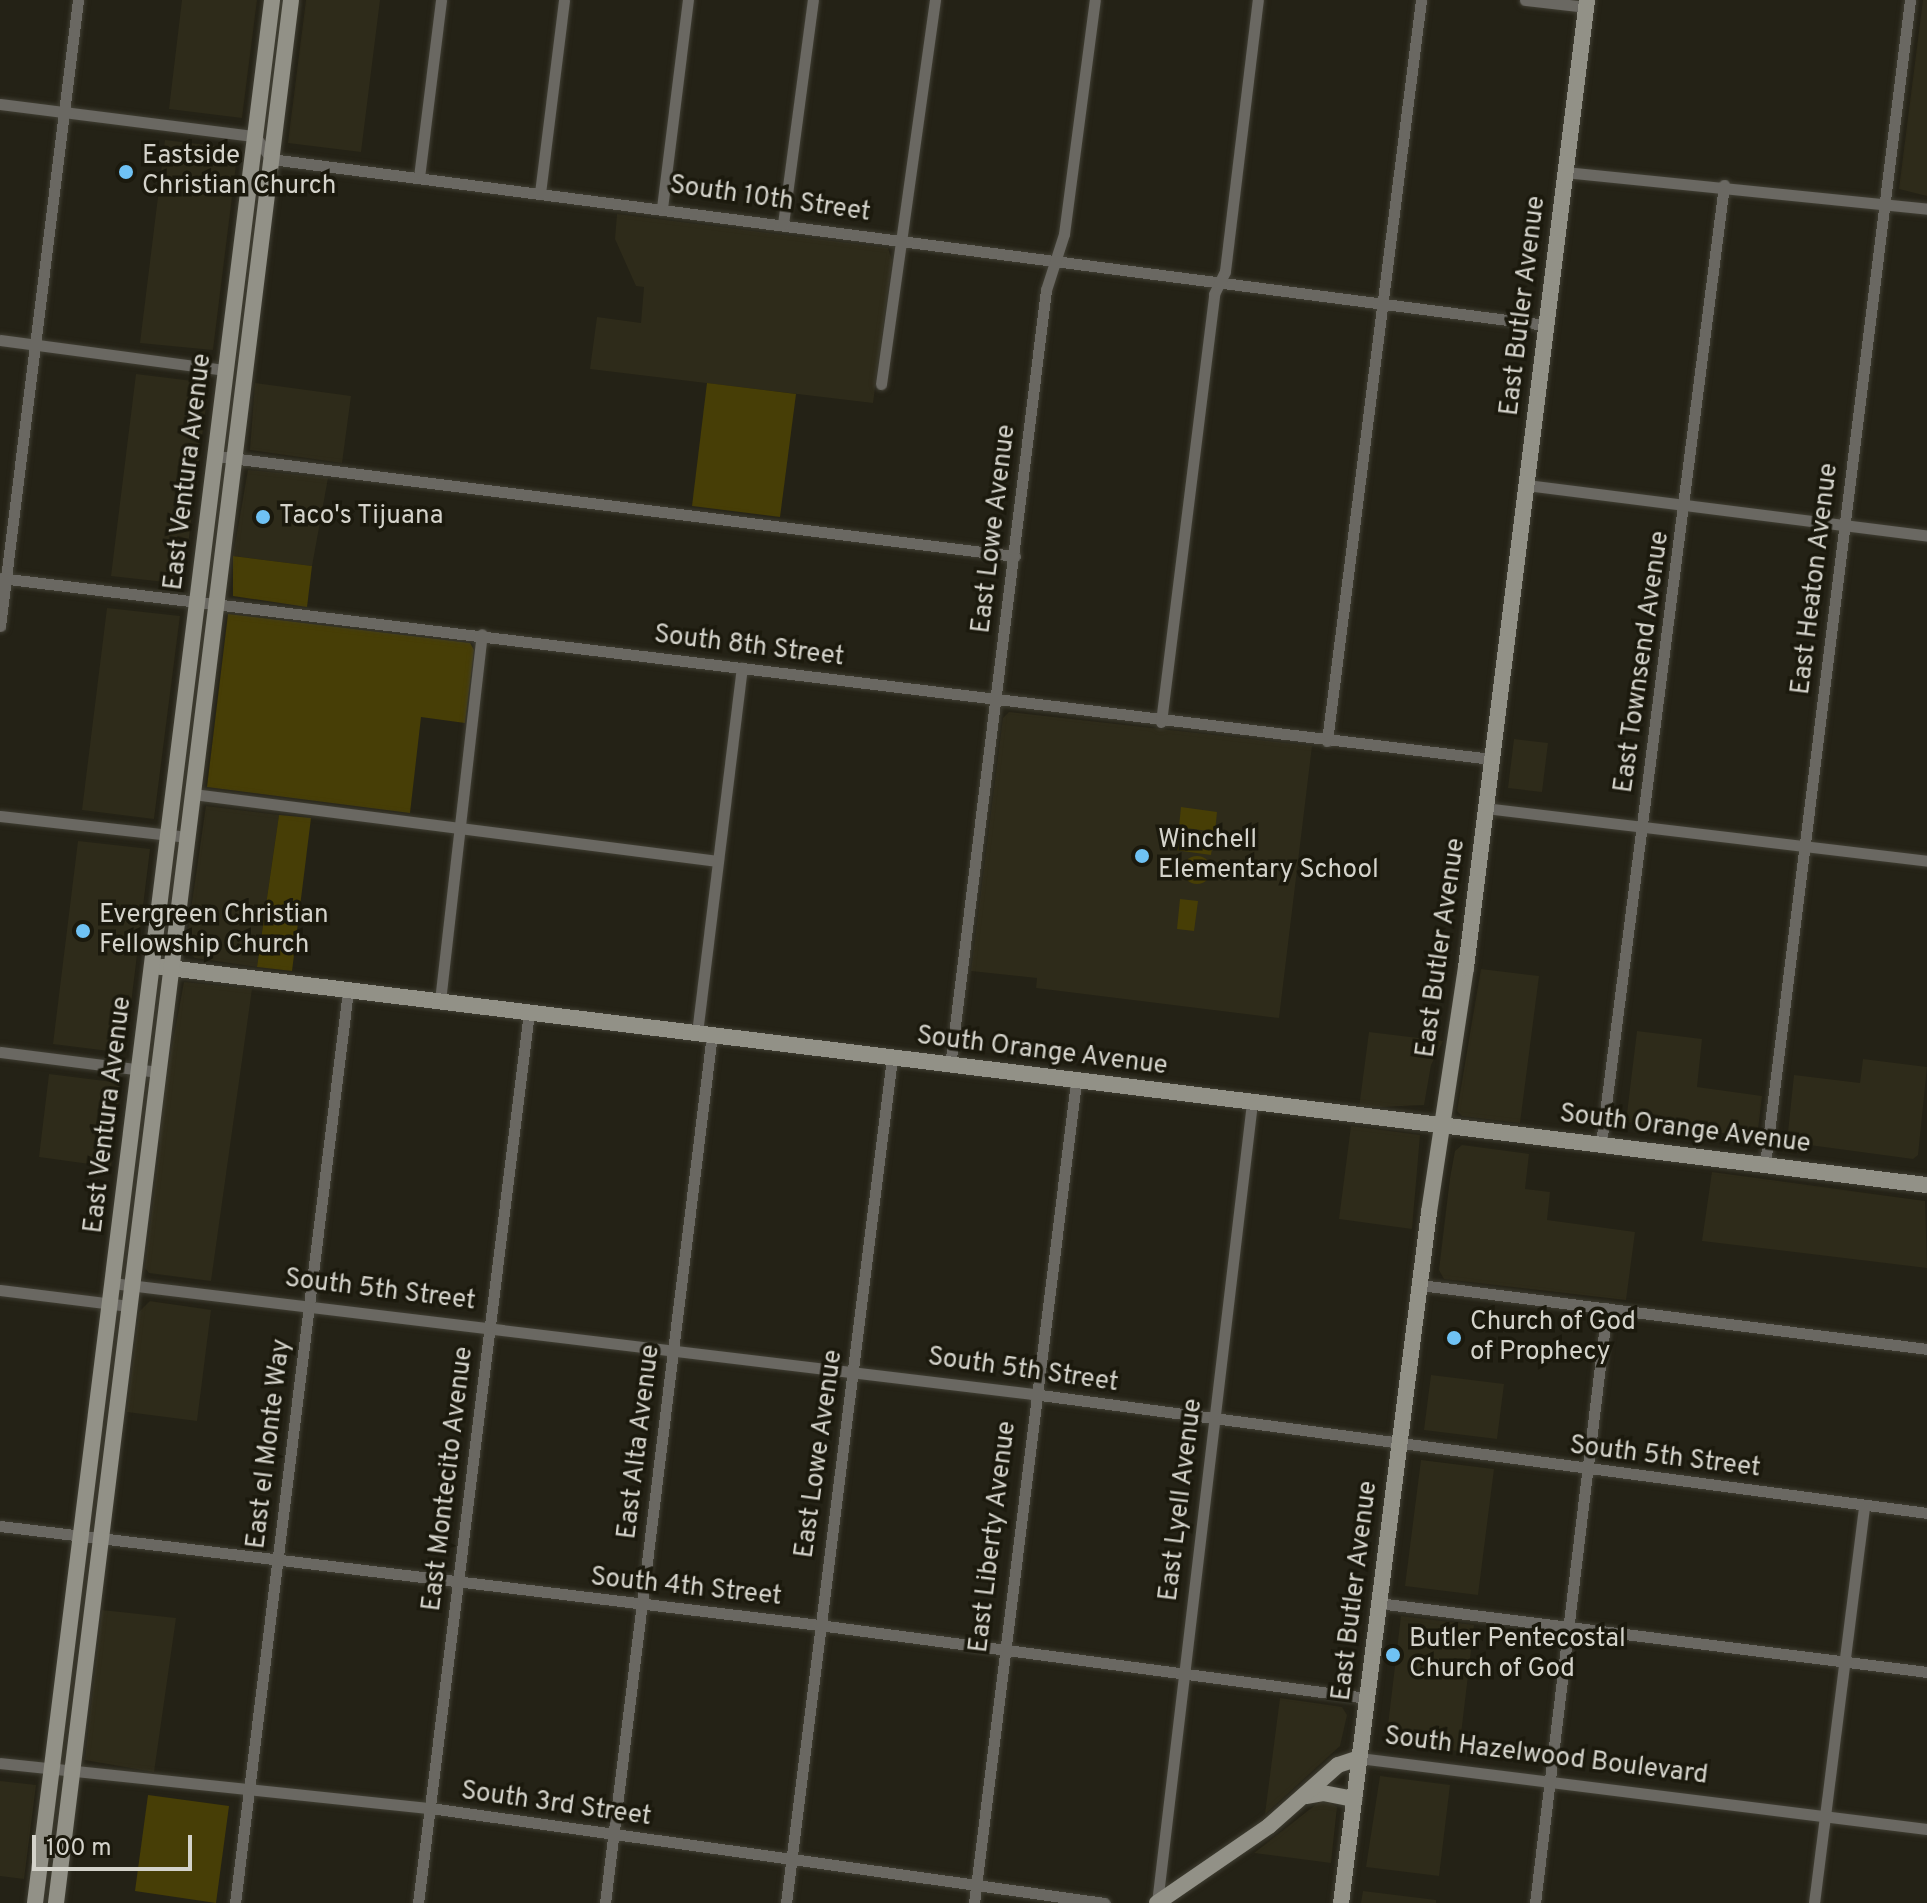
<!DOCTYPE html>
<style>
body{margin:0}
#map{position:relative;width:1927px;height:1903px;overflow:hidden;background:#242216;font-family:Overpass,sans-serif}
div>[style]{position:absolute}
[style*='--x']{left:calc(var(--x)*1px);top:calc(var(--y)*1px);width:calc(var(--w)*1px);rotate:calc(var(--a)*1deg)}
.built>*{inset:0;background:#2e2b1a}
.green>*{inset:0;background:#473e06}
.round{border-radius:50%}
.roads{filter:drop-shadow(0 0 2px #403e33) drop-shadow(0 0 2px #403e33)}
.street>*{height:11px;margin:-5.5px;padding:0 5.5px;transform-origin:5.5px;border-radius:5.5px;background:#6a6862}
.secondary>*{height:16px;margin:-8px;padding:0 8px;transform-origin:8px;border-radius:8px;background:#929187}
.dots>*{width:22px;height:22px;translate:-50% -50%;box-sizing:border-box;border:4px solid #1b190d;border-radius:50%}
span{translate:-50% -50%;white-space:nowrap;text-align:center;line-height:1.15;-webkit-text-stroke:7px #1b190d;paint-order:stroke}
.poi-label{font-size:26px;color:#d4d3cb}
.left{translate:0 -50%;text-align:left}
.street-label{font-size:26px;color:#d4d3cb}
.scale{position:absolute;left:32px;top:1835px;width:160px;height:36px;box-sizing:border-box;border:4px solid #d4d3cb;border-top:0;padding-left:10px;font-size:24px;line-height:28px;white-space:nowrap;color:#d4d3cb;-webkit-text-stroke:6px #1b190d;paint-order:stroke}
</style>
<div id="map">
<div class="built">
<i style="clip-path:polygon(182px 0,257px 0,242px 118px,169px 109px)"></i>
<i style="clip-path:polygon(306px 0,380px 0,361px 152px,288px 143px)"></i>
<i style="clip-path:polygon(1923px 0,1927px 0,1927px 196px,1899px 189px)"></i>
<i style="clip-path:polygon(165px 140px,238px 149px,213px 350px,140px 343px)"></i>
<i style="clip-path:polygon(617px 214px,888px 248px,892px 261px,873px 403px,590px 369px,597px 317px,641px 323px,644px 287px,636px 286px,615px 239px)"></i>
<i style="clip-path:polygon(136px 374px,209px 383px,183px 584px,111px 576px)"></i>
<i style="clip-path:polygon(255px 383px,351px 396px,342px 463px,250px 450px)"></i>
<i style="clip-path:polygon(248px 470px,328px 478px,312px 566px,233px 556px)"></i>
<i style="clip-path:polygon(107px 608px,180px 616px,154px 819px,82px 810px)"></i>
<i style="clip-path:polygon(1009px 712px,1312px 746px,1279px 1018px,1036px 988px,1037px 978px,971px 971px,1003px 718px)"></i>
<i style="clip-path:polygon(1514px 739px,1548px 743px,1542px 792px,1508px 788px)"></i>
<i style="clip-path:polygon(206px 806px,279px 815px,257px 967px,195px 958px,185px 950px)"></i>
<i style="clip-path:polygon(78px 841px,150px 849px,125px 1053px,53px 1044px)"></i>
<i style="clip-path:polygon(1481px 969px,1539px 976px,1520px 1123px,1462px 1116px,1457px 1111px)"></i>
<i style="clip-path:polygon(184px 982px,252px 989px,211px 1281px,149px 1273px,145px 1268px,160px 1145px,157px 1127px)"></i>
<i style="clip-path:polygon(1637px 1031px,1702px 1039px,1697px 1087px,1762px 1096px,1757px 1137px,1626px 1122px)"></i>
<i style="clip-path:polygon(1369px 1032px,1443px 1041px,1431px 1065px,1424px 1105px,1359px 1108px)"></i>
<i style="clip-path:polygon(1863px 1059px,1927px 1067px,1918px 1155px,1913px 1159px,1787px 1142px,1794px 1075px,1860px 1083px)"></i>
<i style="clip-path:polygon(49px 1074px,121px 1083px,111px 1167px,39px 1157px)"></i>
<i style="clip-path:polygon(1351px 1126px,1420px 1135px,1412px 1229px,1339px 1219px)"></i>
<i style="clip-path:polygon(1462px 1145px,1529px 1154px,1525px 1189px,1550px 1192px,1547px 1220px,1635px 1232px,1626px 1300px,1444px 1279px,1439px 1270px,1450px 1178px,1455px 1151px)"></i>
<i style="clip-path:polygon(1712px 1172px,1925px 1201px,1927px 1268px,1702px 1241px)"></i>
<i style="clip-path:polygon(150px 1301px,211px 1310px,197px 1421px,127px 1412px,139px 1312px)"></i>
<i style="clip-path:polygon(1431px 1375px,1504px 1384px,1497px 1439px,1424px 1430px)"></i>
<i style="clip-path:polygon(1421px 1460px,1494px 1469px,1478px 1595px,1405px 1586px)"></i>
<i style="clip-path:polygon(102px 1610px,176px 1618px,154px 1772px,85px 1760px)"></i>
<i style="clip-path:polygon(1401px 1616px,1474px 1625px,1459px 1751px,1386px 1742px)"></i>
<i style="clip-path:polygon(1280px 1698px,1342px 1707px,1347px 1715px,1340px 1746px,1265px 1814px)"></i>
<i style="clip-path:polygon(1380px 1776px,1450px 1785px,1439px 1876px,1366px 1867px)"></i>
<i style="clip-path:polygon(0 1781px,36px 1785px,24px 1879px,0 1876px)"></i>
<i style="clip-path:polygon(1323px 1799px,1337px 1807px,1331px 1863px,1254px 1853px)"></i>
<i style="clip-path:polygon(1363px 1891px,1436px 1900px,1436px 1903px,1361px 1903px)"></i>
</div>
<div class="green">
<i style="clip-path:polygon(707px 383px,796px 394px,780px 517px,692px 506px)"></i>
<i style="clip-path:polygon(233px 556px,312px 566px,307px 607px,233px 596px)"></i>
<i style="clip-path:polygon(228px 614px,470px 643px,474px 650px,465px 723px,421px 717px,410px 813px,207px 787px)"></i>
<i style="clip-path:polygon(1181px 807px,1217px 812px,1215px 832px,1179px 827px)"></i>
<i style="clip-path:polygon(279px 815px,311px 818px,292px 971px,257px 967px)"></i>
<i style="clip-path:polygon(1178px 830px,1214px 834px,1211px 855px,1175px 850px)"></i>
<i class="round" style="left:1183px;top:856px;width:28px;height:28px"></i>
<i style="clip-path:polygon(1180px 899px,1198px 901px,1194px 931px,1177px 929px)"></i>
<i style="clip-path:polygon(148px 1795px,229px 1806px,216px 1903px,135px 1891px)"></i>
</div>
<div class="roads">
<div class="street">
<i style="--x:1525;--y:0;--w:61;--a:6.5"></i>
<i style="--x:0;--y:104;--w:257;--a:7.2"></i>
<i style="--x:255;--y:136;--w:28;--a:55"></i>
<i style="--x:271;--y:159;--w:1286;--a:7.42"></i>
<i style="--x:1565;--y:172;--w:364;--a:5.8"></i>
<i style="--x:419;--y:177;--w:178;--a:-82.9"></i>
<i style="--x:540;--y:193;--w:194;--a:-82.9"></i>
<i style="--x:662;--y:208;--w:210;--a:-82.9"></i>
<i style="--x:783;--y:224;--w:226;--a:-82.4"></i>
<i style="--x:0;--y:340;--w:228;--a:7.6"></i>
<i style="--x:881;--y:384;--w:388;--a:-82"></i>
<i style="--x:215;--y:456;--w:806;--a:7.13"></i>
<i style="--x:1526;--y:485;--w:404;--a:7.2"></i>
<i style="--x:0;--y:578;--w:1502;--a:6.92"></i>
<i style="--x:0;--y:626;--w:631;--a:-82.9"></i>
<i style="--x:1161;--y:722;--w:431;--a:-82.9"></i>
<i style="--x:1214;--y:294;--w:25;--a:-64"></i>
<i style="--x:1225;--y:271;--w:273;--a:-83.1"></i>
<i style="--x:1327;--y:741;--w:747;--a:-82.77"></i>
<i style="--x:193;--y:794;--w:529;--a:7.27"></i>
<i style="--x:1485;--y:808;--w:445;--a:6.8"></i>
<i style="--x:0;--y:816;--w:189;--a:6.4"></i>
<i style="--x:440;--y:1001;--w:369;--a:-83.5"></i>
<i style="--x:697;--y:1033;--w:368;--a:-83"></i>
<i style="--x:0;--y:1052;--w:160;--a:7.2"></i>
<i style="--x:950;--y:1066;--w:782;--a:-82.95"></i>
<i style="--x:1046;--y:290;--w:59;--a:-72.2"></i>
<i style="--x:1064;--y:234;--w:236;--a:-82.5"></i>
<i style="--x:1601;--y:1144;--w:967;--a:-82.69"></i>
<i style="--x:1765;--y:1164;--w:1173;--a:-82.9"></i>
<i style="--x:112;--y:1283;--w:928;--a:6.87"></i>
<i style="--x:1033;--y:1394;--w:902;--a:7.58"></i>
<i style="--x:1420;--y:1285;--w:511;--a:7.19"></i>
<i style="--x:0;--y:1290;--w:130;--a:7.1"></i>
<i style="--x:0;--y:1526;--w:825;--a:6.89"></i>
<i style="--x:819;--y:1625;--w:553;--a:7.59"></i>
<i style="--x:1378;--y:1603;--w:553;--a:7.16"></i>
<i style="--x:1359;--y:1758;--w:572;--a:7.13"></i>
<i style="--x:0;--y:1763;--w:432;--a:6"></i>
<i style="--x:430;--y:1808;--w:681;--a:8.02"></i>
<i style="--x:235;--y:1903;--w:920;--a:-82.94"></i>
<i style="--x:418;--y:1903;--w:898;--a:-82.9"></i>
<i style="--x:605;--y:1903;--w:876;--a:-82.98"></i>
<i style="--x:786;--y:1903;--w:852;--a:-82.85"></i>
<i style="--x:974;--y:1903;--w:827;--a:-82.92"></i>
<i style="--x:1157;--y:1903;--w:806;--a:-83.23"></i>
<i style="--x:1535;--y:1903;--w:599;--a:-83.1"></i>
<i style="--x:1814;--y:1903;--w:400;--a:-82.8"></i>
</div>
<div class="secondary">
<i style="--x:161;--y:967;--w:1779;--a:7.04"></i>
<i style="--x:1306;--y:1796;--w:17;--a:-10"></i>
<i style="--x:1323;--y:1793;--w:32;--a:11"></i>
<i style="--x:35;--y:1903;--w:1918;--a:-82.9"></i>
<i style="--x:56;--y:1903;--w:1917;--a:-82.96"></i>
<i style="--x:1157;--y:1903;--w:136;--a:-34.5"></i>
<i style="--x:1269;--y:1826;--w:92;--a:-41.5"></i>
<i style="--x:1338;--y:1765;--w:22;--a:-18"></i>
<i style="--x:1341;--y:1903;--w:697;--a:-82.74"></i>
<i style="--x:1429;--y:1212;--w:247;--a:-81.4"></i>
<i style="--x:1466;--y:968;--w:976;--a:-82.87"></i>
</div>
</div>
<div class="dots">
<i style="left:126px;top:172px;background:#6fc2f4"></i>
<i style="left:263px;top:517px;background:#6fc2f4"></i>
<i style="left:1142px;top:856px;background:#6fc2f4"></i>
<i style="left:83px;top:931px;background:#6fc2f4"></i>
<i style="left:1454px;top:1338px;background:#6fc2f4"></i>
<i style="left:1393px;top:1655px;background:#6fc2f4"></i>
</div>
<div class="poi-label">
<span class="left" style="left:142px;top:172px">Eastside<br>Christian Church</span>
<span class="left" style="left:279px;top:517px">Taco's Tijuana</span>
<span class="left" style="left:1158px;top:856px">Winchell<br>Elementary School</span>
<span class="left" style="left:99px;top:931px">Evergreen Christian<br>Fellowship Church</span>
<span class="left" style="left:1470px;top:1338px">Church of God<br>of Prophecy</span>
<span class="left" style="left:1409px;top:1655px">Butler Pentecostal<br>Church of God</span>
</div>
<div class="street-label">
<span style="left:770px;top:200px;rotate:8deg">South 10th Street</span>
<span style="left:1524px;top:306px;rotate:-83deg">East Butler Avenue</span>
<span style="left:189px;top:472px;rotate:-83deg">East Ventura Avenue</span>
<span style="left:995px;top:529px;rotate:-83deg">East Lowe Avenue</span>
<span style="left:1816px;top:579px;rotate:-83deg">East Heaton Avenue</span>
<span style="left:749px;top:647px;rotate:7deg">South 8th Street</span>
<span style="left:1643px;top:662px;rotate:-82deg">East Townsend Avenue</span>
<span style="left:1442px;top:948px;rotate:-82deg">East Butler Avenue</span>
<span style="left:1042px;top:1052px;rotate:7deg">South Orange Avenue</span>
<span style="left:109px;top:1115px;rotate:-83deg">East Ventura Avenue</span>
<span style="left:1685px;top:1130px;rotate:7deg">South Orange Avenue</span>
<span style="left:380px;top:1291px;rotate:7deg">South 5th Street</span>
<span style="left:1023px;top:1371px;rotate:8deg">South 5th Street</span>
<span style="left:640px;top:1442px;rotate:-83deg">East Alta Avenue</span>
<span style="left:270px;top:1444px;rotate:-83deg">East el Monte Way</span>
<span style="left:820px;top:1454px;rotate:-82deg">East Lowe Avenue</span>
<span style="left:1665px;top:1458px;rotate:7deg">South 5th Street</span>
<span style="left:449px;top:1479px;rotate:-83deg">East Montecito Avenue</span>
<span style="left:1182px;top:1500px;rotate:-83deg">East Lyell Avenue</span>
<span style="left:994px;top:1537px;rotate:-83deg">East Liberty Avenue</span>
<span style="left:686px;top:1588px;rotate:6deg">South 4th Street</span>
<span style="left:1356px;top:1591px;rotate:-83deg">East Butler Avenue</span>
<span style="left:1546px;top:1757px;rotate:7deg">South Hazelwood Boulevard</span>
<span style="left:556px;top:1805px;rotate:8deg">South 3rd Street</span>
</div>
<div class="scale">100 m</div>
</div>
